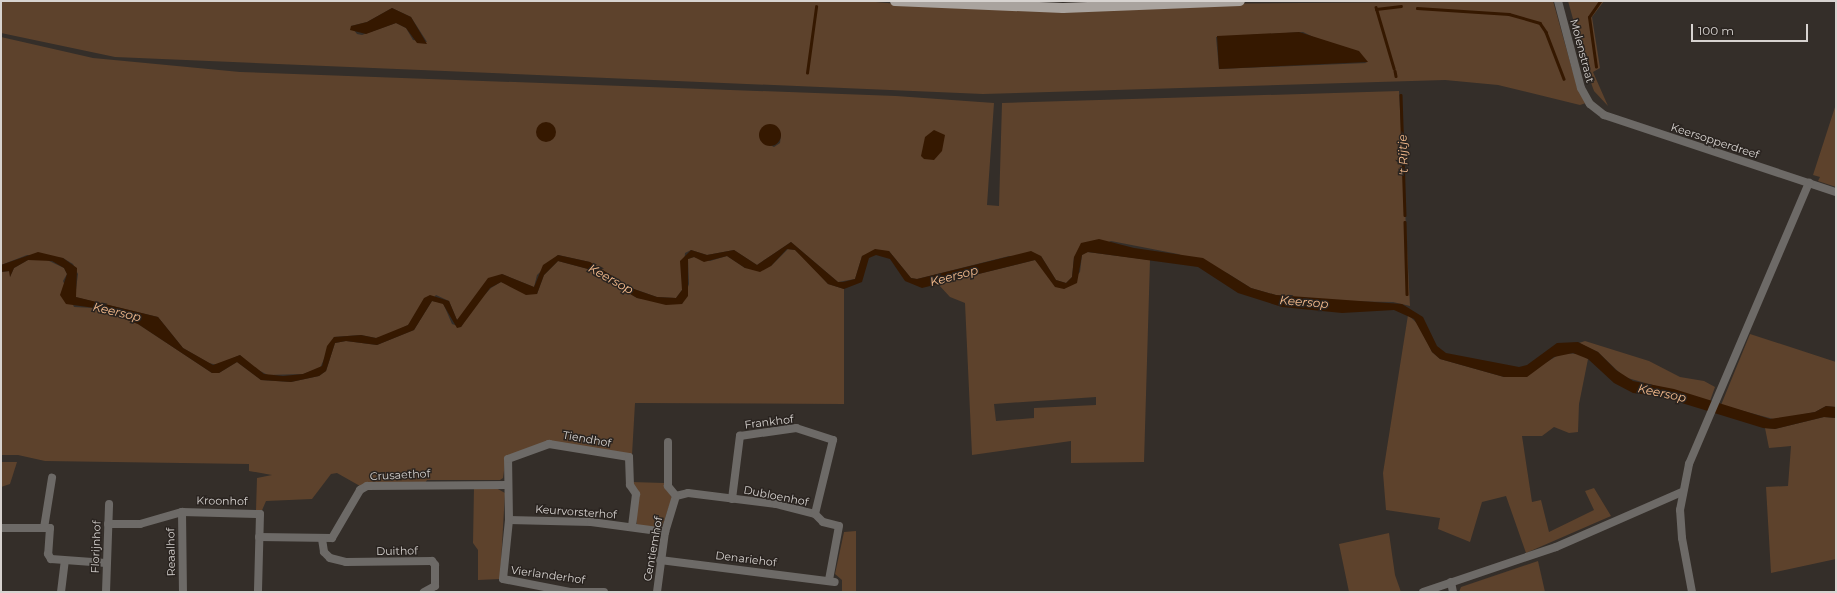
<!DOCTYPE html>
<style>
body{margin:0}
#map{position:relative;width:1837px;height:593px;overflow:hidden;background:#342e29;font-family:Montserrat,sans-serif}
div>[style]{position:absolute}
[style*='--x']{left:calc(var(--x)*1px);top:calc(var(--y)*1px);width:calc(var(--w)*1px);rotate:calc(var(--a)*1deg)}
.green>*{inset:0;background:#5d422c}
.water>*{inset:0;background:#351800}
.round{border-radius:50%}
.stream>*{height:2.5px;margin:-1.25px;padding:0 1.25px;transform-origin:1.25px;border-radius:1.25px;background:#351800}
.minor>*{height:8px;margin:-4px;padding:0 4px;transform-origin:4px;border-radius:4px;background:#6d6a67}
.primary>*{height:10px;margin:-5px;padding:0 5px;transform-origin:5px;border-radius:5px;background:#a9a39e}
span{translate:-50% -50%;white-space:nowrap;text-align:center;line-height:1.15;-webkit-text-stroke:3px #2a2420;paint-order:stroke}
.street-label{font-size:11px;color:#d7d3d0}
.water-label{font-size:12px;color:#f5bb8c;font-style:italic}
.frame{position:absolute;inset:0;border:2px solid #d7d3d0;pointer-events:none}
.scale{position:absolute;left:1691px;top:24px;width:117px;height:18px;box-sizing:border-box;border:2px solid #d7d3d0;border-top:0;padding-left:5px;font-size:12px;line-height:14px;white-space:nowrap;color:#d7d3d0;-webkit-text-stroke:3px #2a2420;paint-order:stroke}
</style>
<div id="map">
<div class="green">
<i style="clip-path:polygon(evenodd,1px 1px,864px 1px,922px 6px,1553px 1px,1572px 69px,1586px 103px,1580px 105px,1498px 85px,1445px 80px,983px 94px,115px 57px,1px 33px,1px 1px,392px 8px,411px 17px,427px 42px,413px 40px,406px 28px,396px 23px,362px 35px,357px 34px,351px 26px,367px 22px,392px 8px,1px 1px,1303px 32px,1367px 63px,1219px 69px,1216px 37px,1303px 32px)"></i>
<i style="clip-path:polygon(1568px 1px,1604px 1px,1592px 17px,1600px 68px,1593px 72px,1608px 106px,1594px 91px,1590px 80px)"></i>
<i style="clip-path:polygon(evenodd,1px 37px,93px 58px,240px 72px,896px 96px,994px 103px,987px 205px,999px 206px,1002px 103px,1399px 91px,1410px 306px,1393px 302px,1332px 301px,1276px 295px,1251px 288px,1227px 273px,1178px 254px,1111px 241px,1074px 257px,1072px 277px,1066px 283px,1056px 280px,1041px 256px,1009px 256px,917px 279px,911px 278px,889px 251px,862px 256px,855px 279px,838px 282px,791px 242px,757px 265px,734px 250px,707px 255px,691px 250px,685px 253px,682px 290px,676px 298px,657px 297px,631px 288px,590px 262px,558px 255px,537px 275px,534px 287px,502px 274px,457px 320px,449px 301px,436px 295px,408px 325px,388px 335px,376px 338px,361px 335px,334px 337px,320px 368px,303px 374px,268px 375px,252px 367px,240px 355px,217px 365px,209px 363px,183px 348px,158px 317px,75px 297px,78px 274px,73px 264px,63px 258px,27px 255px,1px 265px,1px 37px,781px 134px,780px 143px,774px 147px,760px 140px,781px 134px)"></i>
<i style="clip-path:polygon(1836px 104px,1836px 187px,1818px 181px,1820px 177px,1813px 175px)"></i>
<i style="clip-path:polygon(788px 249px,795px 250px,804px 258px,828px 284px,844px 289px,844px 404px,635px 403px,632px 455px,548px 442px,506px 456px,503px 478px,500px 480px,427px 480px,425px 483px,360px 486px,337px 473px,331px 474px,312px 499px,266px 501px,260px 515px,256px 510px,257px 478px,272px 475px,249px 471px,249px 464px,45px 461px,18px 455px,1px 455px,1px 272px,10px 271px,10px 277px,14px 268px,28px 260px,45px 259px,64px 268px,67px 274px,63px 281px,74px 307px,95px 308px,138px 324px,212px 373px,219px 373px,237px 362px,261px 380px,291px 382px,319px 376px,326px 371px,335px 343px,346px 341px,377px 345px,414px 330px,432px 301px,443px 303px,452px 324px,461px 327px,475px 305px,491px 288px,501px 282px,537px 294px,544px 275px,558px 261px,588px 269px,637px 298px,682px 304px,689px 284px,688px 259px,694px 257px,710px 261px,727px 256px,745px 268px,771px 266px)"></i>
<i style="clip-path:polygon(evenodd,1087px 252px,1150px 260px,1144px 462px,1071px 463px,1071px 441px,972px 455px,965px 303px,950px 297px,938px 284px,1035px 260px,1064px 289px,1080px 272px,1082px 255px,1087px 252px,1096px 397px,1096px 405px,1034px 408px,1034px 418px,996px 421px,994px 404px,1096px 397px)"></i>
<i style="clip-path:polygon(1408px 315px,1419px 325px,1432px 352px,1440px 359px,1504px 377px,1545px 363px,1562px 353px,1580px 354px,1588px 359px,1579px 404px,1578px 432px,1569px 433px,1554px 427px,1542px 436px,1522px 436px,1532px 502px,1541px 500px,1549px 532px,1594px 510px,1585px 491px,1594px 488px,1611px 516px,1526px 553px,1506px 496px,1482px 502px,1470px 542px,1438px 529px,1440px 518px,1386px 510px,1383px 473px)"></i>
<i style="clip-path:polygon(1750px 334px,1836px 362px,1836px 407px,1826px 406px,1815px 412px,1777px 420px,1721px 405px)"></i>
<i style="clip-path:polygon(1585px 341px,1649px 361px,1680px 377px,1704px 381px,1715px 387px,1710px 401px,1624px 377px,1598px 352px,1579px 343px)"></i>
<i style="clip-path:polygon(1824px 417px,1836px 418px,1836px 559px,1771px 573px,1766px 487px,1788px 486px,1791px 446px,1769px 448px,1765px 428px,1775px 429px)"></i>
<i style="clip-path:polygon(1px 462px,17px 462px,10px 484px,1px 487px)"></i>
<i style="clip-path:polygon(631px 482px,664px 483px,672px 498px,662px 527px,658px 529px,637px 525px)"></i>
<i style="clip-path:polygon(474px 487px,496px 488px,505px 493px,500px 579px,478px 580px,478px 550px,473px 543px)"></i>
<i style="clip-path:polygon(856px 531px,856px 592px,842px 592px,842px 580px,835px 574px,844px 532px)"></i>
<i style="clip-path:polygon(1389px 533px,1395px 575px,1401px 592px,1349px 592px,1339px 544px)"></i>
<i style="clip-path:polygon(1538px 561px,1545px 592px,1459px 592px,1461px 587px)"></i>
</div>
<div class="water">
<i style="clip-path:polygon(392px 8px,411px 17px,427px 44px,417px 43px,406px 28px,396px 23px,366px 34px,350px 30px,351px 26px,367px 22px)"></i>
<i style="clip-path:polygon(1299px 32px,1359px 51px,1368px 62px,1219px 69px,1217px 36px)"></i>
<i class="round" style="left:536px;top:122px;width:20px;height:20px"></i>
<i class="round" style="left:759px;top:124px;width:22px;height:22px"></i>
<i style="clip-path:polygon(934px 130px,945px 135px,942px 151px,934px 160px,924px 159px,921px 156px,925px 137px)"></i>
<i style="clip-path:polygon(1099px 239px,1134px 248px,1203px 258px,1251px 288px,1276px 295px,1402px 304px,1423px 317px,1437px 346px,1446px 353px,1519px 367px,1527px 365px,1557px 343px,1578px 342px,1598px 352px,1616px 370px,1633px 381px,1674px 389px,1770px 419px,1815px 412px,1826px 406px,1836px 407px,1836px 418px,1824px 417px,1775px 429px,1763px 428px,1659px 396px,1633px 393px,1614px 383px,1588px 359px,1573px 353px,1554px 357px,1527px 377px,1504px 377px,1440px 359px,1432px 352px,1414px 319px,1394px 310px,1342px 313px,1282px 307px,1238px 293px,1198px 267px,1088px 252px,1082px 255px,1077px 283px,1064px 289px,1055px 287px,1035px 260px,922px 288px,905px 281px,890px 259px,876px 255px,869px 258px,862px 282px,844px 289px,828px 284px,795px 250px,787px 249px,771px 266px,760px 272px,745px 268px,727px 256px,704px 262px,694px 257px,688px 259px,688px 296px,682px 304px,666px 305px,637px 298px,588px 269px,558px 261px,544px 275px,537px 294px,526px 295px,501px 282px,490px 288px,461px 327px,457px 328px,443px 304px,432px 301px,414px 330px,377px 345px,346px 341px,335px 343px,326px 371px,319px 376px,291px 382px,261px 380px,237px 362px,219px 373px,212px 373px,138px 324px,95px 308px,66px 304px,60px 295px,67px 274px,64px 268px,52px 261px,28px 260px,14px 268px,10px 277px,9px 271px,1px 272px,1px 265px,38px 252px,63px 258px,77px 268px,76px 297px,158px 317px,183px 348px,213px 365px,240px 355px,264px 374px,283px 376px,303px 374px,322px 366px,327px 346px,334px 337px,361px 335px,376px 338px,408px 325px,424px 298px,430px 295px,449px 301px,457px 320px,488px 278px,502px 274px,534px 287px,543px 265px,558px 255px,590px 262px,631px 288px,657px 297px,676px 298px,682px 290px,680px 261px,691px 250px,707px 255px,734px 250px,757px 265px,791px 242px,838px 282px,843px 282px,855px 279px,862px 256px,875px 249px,889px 251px,911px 278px,917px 279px,1031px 251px,1041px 256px,1056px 280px,1066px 283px,1072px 277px,1074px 257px,1081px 243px)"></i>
</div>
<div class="stream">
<i style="--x:1376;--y:7;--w:64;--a:73.6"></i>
<i style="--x:1417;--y:8;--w:92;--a:3.7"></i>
<i style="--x:1509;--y:14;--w:32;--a:16"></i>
<i style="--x:1540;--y:23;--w:11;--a:56"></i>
<i style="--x:1546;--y:32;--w:50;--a:69"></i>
<i style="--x:1376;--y:9;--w:25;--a:-7"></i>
<i style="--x:1596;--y:67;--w:50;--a:-98"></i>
<i style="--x:1589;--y:17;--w:19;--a:-55"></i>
<i style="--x:1395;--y:71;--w:5;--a:79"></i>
<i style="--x:807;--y:73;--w:67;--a:-82.2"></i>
<i style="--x:1401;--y:95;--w:120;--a:88.1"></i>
<i style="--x:1405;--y:222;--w:72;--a:88.4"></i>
</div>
<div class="minor">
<i style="--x:1558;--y:1;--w:90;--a:75.2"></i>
<i style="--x:1581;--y:88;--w:18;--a:61"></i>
<i style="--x:1590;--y:104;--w:18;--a:38"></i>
<i style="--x:1604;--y:115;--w:244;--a:18.4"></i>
<i style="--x:676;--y:496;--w:12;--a:-14"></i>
<i style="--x:688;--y:493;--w:89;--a:7.1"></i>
<i style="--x:776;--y:504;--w:40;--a:14.4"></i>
<i style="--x:815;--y:514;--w:11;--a:45"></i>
<i style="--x:823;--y:522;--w:16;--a:14"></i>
<i style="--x:839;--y:526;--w:55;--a:100.5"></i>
<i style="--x:732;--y:499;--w:64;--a:-82.8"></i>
<i style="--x:740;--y:436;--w:57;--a:-8.1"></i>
<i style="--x:796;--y:428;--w:39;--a:18"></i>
<i style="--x:833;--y:440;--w:76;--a:103.7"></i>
<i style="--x:182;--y:512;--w:80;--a:89.3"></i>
<i style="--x:509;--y:520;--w:82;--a:1.4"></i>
<i style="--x:591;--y:522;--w:75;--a:7.7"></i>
<i style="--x:108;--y:524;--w:32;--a:0"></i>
<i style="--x:140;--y:524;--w:44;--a:-15.9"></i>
<i style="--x:182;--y:512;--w:78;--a:1.5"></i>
<i style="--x:260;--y:514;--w:78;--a:91.5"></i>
<i style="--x:1;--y:528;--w:49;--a:0"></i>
<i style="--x:50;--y:528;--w:26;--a:94"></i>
<i style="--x:48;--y:554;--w:6;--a:59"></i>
<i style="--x:51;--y:559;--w:55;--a:4.2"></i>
<i style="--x:44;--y:528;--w:51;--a:-80.9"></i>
<i style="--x:259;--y:537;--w:73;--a:0.8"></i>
<i style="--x:332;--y:538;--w:56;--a:-59.7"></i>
<i style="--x:360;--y:490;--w:8;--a:-30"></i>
<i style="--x:367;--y:486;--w:141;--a:-0.4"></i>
<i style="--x:322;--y:539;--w:13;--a:81"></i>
<i style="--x:324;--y:552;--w:8;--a:45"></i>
<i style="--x:330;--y:558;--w:16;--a:14"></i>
<i style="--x:346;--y:562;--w:86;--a:-0.7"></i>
<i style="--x:432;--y:561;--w:5;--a:53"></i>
<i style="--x:435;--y:565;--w:21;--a:90"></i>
<i style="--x:435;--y:586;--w:13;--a:151"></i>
<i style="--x:660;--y:560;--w:176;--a:7.2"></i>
<i style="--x:1451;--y:582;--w:10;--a:79"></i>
<i style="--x:61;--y:592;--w:31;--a:-83"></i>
<i style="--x:106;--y:592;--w:88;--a:-88"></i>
<i style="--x:604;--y:592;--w:34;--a:180"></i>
<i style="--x:570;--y:592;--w:68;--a:-169"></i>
<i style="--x:503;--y:579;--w:59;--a:-84.2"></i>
<i style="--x:509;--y:520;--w:61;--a:-90.9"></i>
<i style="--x:508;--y:459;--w:44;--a:-20.1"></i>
<i style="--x:549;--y:444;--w:81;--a:9.2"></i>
<i style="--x:629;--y:457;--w:28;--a:88"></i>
<i style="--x:630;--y:485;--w:11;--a:56"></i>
<i style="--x:636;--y:494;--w:33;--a:97"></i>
<i style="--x:657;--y:592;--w:61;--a:-82.4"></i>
<i style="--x:665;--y:532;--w:38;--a:-73"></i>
<i style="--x:676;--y:496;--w:13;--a:-129"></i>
<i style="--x:668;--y:486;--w:44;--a:-90"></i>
<i style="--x:1423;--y:592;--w:140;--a:-18.7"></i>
<i style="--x:1556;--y:547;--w:137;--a:-23.6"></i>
<i style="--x:1692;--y:592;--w:55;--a:-100.5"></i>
<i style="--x:1682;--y:538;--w:28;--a:-94"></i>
<i style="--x:1680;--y:510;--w:47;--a:-78.9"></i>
<i style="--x:1689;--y:464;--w:306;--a:-66.9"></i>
</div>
<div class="primary">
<i style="--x:895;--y:1;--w:168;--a:2.4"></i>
<i style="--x:1063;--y:8;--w:177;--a:-2.3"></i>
</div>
<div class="street-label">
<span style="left:1582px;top:51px;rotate:75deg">Molenstraat</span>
<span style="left:1715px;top:141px;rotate:18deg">Keersopperdreef</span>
<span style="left:769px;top:422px;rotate:-7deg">Frankhof</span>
<span style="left:587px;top:439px;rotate:10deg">Tiendhof</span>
<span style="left:400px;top:475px;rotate:-3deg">Crusaethof</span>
<span style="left:776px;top:496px;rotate:11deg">Dubloenhof</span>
<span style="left:222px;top:501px;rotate:1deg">Kroonhof</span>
<span style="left:576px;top:512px;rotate:4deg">Keurvorsterhof</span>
<span style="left:96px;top:547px;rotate:-88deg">Florijnhof</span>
<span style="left:653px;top:549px;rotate:-80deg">Centiemhof</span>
<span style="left:397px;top:551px;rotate:-1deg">Duithof</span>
<span style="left:171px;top:552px;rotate:-91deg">Reaalhof</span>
<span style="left:746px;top:559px;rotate:7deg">Denariehof</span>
<span style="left:548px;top:575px;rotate:8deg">Vierlanderhof</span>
</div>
<div class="water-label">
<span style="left:1403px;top:155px;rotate:-92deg">'t Rijtje</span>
<span style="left:954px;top:276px;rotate:-15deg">Keersop</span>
<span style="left:611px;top:279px;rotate:29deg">Keersop</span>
<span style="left:1304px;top:302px;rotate:5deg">Keersop</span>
<span style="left:117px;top:312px;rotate:13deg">Keersop</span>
<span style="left:1662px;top:393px;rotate:12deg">Keersop</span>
</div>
<div class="frame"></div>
<div class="scale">100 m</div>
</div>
